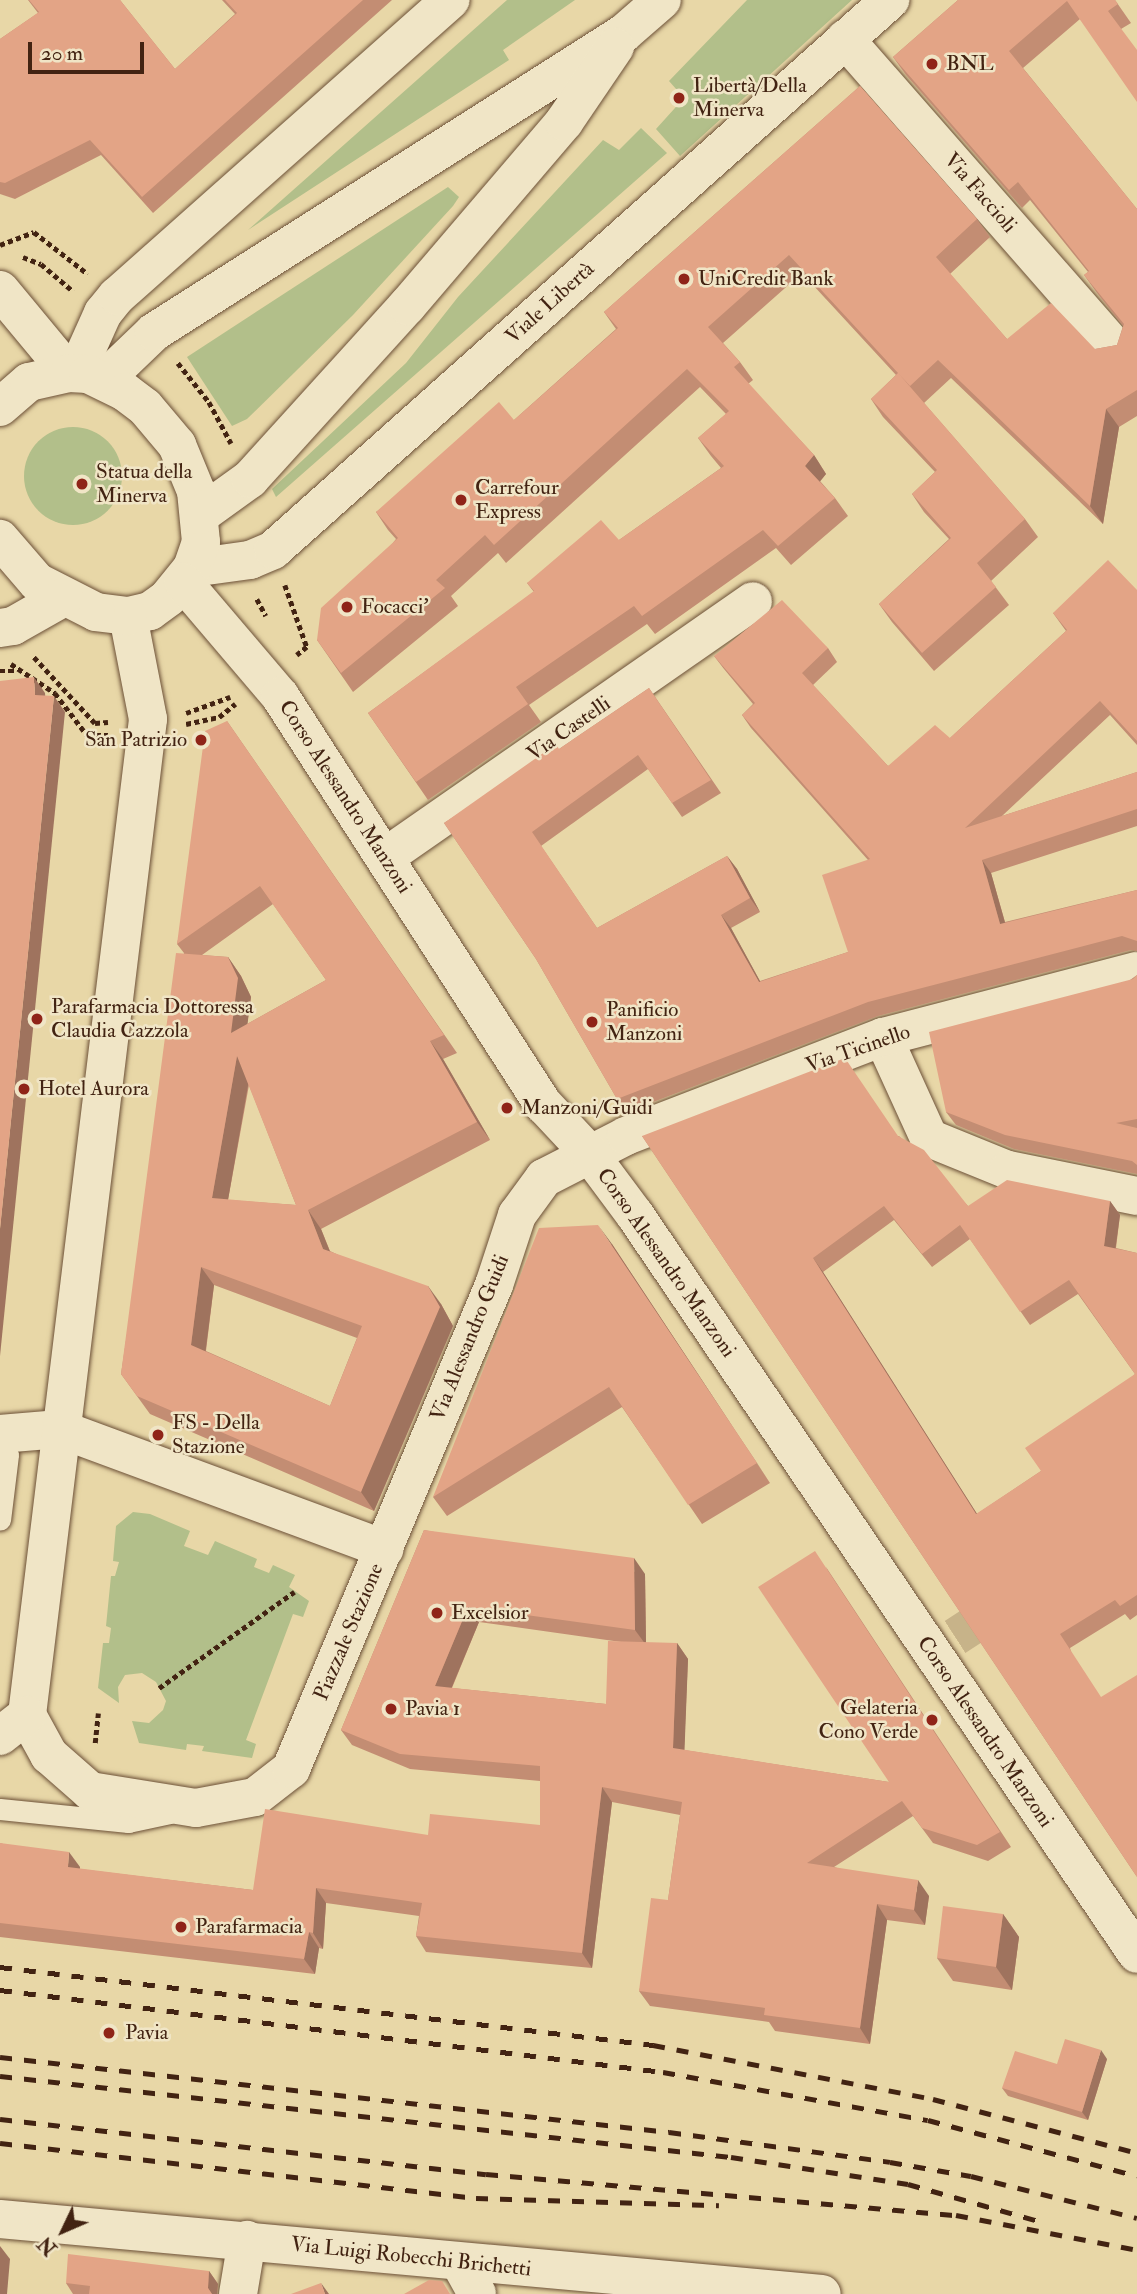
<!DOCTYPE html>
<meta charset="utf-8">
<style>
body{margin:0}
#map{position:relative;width:1137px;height:2294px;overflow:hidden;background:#e8d7a7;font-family:"IM FELL Double Pica",serif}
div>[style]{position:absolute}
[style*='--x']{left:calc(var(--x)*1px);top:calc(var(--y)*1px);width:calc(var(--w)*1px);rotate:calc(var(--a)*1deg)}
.green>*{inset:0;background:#b2bf8a}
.round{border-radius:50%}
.street-tunnel>*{height:38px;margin-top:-19px;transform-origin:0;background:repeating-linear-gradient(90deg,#c7b389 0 38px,transparent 0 57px)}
.path>*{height:4.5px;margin-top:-2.25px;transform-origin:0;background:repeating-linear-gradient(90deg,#422312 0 5px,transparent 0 8.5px)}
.roads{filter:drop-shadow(0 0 2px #6c5037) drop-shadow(0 0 2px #6c5037)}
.lane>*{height:21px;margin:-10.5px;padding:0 10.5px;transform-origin:10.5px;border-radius:10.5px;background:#f0e5c6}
.street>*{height:38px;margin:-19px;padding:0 19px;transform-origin:19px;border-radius:19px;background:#f0e5c6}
.secondary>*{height:38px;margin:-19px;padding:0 19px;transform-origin:19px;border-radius:19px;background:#f0e5c6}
.rail>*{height:5px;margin-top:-2.5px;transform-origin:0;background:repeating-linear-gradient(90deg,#422312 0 12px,transparent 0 24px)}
.wall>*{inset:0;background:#c38d73}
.shaded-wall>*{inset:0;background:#9f735e}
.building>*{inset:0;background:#e3a486}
.dots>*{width:19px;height:19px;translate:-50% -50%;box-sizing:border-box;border:4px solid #f0e5c6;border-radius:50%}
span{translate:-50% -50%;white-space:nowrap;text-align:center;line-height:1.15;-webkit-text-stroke:5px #f0e5c6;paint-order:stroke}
.poi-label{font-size:21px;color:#422312}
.left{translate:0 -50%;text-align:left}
.right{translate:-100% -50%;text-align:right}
.street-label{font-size:21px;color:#422312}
.north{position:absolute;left:28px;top:2196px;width:70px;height:70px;-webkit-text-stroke:5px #f0e5c6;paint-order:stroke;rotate:226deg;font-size:19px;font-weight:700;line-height:28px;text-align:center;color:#422312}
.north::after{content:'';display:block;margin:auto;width:24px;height:32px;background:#422312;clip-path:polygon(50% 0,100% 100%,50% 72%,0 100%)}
.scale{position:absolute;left:28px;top:42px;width:116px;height:32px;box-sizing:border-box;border:4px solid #422312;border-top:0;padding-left:9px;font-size:21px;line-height:24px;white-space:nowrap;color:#422312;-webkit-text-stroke:5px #f0e5c6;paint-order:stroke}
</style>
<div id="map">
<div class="green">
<i style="clip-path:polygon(507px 0,575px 0,503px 50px,509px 60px,248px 230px)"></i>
<i style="clip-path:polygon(747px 0,852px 0,680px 156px,656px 129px,684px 98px,669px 81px)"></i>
<i style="clip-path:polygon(641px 128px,667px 153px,276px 497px,272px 489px,406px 363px,458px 297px,603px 140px,619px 150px)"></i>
<i style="clip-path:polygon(448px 187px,459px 197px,453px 206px,353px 315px,247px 419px,232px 426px,187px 357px)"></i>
<i class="round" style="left:24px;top:427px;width:98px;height:98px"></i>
<i style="clip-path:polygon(133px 1512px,150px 1514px,190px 1531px,184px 1546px,208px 1555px,215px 1541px,257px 1559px,254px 1567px,269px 1573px,273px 1565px,295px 1575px,289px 1587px,309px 1601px,303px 1617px,293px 1614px,246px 1740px,256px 1744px,252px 1758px,202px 1751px,204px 1746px,187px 1744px,186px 1750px,139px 1743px,132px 1721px,149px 1723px,163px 1710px,166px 1701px,156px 1682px,142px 1673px,125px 1675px,118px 1687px,119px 1703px,98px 1688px,103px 1643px,109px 1643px,111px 1628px,106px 1626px,111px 1576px,115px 1576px,119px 1562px,113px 1561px,116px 1526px)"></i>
</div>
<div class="street-tunnel">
<i style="--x:955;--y:1637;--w:72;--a:-33"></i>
</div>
<div class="path">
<i style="--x:0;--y:245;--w:36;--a:-21"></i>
<i style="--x:34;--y:232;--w:68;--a:37.9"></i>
<i style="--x:23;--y:257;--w:19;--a:21"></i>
<i style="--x:41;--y:264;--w:42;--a:40.2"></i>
<i style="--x:178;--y:363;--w:50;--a:51.5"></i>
<i style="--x:209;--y:402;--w:47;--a:61.8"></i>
<i style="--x:285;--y:585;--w:66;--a:70.5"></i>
<i style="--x:307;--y:647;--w:13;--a:141"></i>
<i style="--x:257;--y:599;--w:19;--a:62"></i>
<i style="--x:34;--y:657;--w:90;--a:47.3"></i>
<i style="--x:95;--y:723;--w:13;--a:-4"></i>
<i style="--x:11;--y:664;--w:53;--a:33.4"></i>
<i style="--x:55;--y:693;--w:53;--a:52.7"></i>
<i style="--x:87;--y:735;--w:21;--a:0"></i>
<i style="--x:0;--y:671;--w:16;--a:0"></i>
<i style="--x:186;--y:713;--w:47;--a:-20"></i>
<i style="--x:186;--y:724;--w:34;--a:-12"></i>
<i style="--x:219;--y:717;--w:21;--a:-39"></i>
<i style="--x:159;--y:1688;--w:166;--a:-35.4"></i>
<i style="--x:95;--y:1743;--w:30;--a:-84"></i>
</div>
<div class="roads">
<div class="lane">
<i style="--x:0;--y:1450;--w:9;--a:32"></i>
<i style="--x:8;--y:1455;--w:65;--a:97"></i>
<i style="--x:0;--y:1809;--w:129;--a:5.8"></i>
<i style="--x:128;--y:1822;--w:43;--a:-12.1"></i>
</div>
<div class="street">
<i style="--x:845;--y:39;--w:410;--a:48.8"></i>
<i style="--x:0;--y:290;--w:108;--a:50.3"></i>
<i style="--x:76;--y:373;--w:66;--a:-65.8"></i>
<i style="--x:103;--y:313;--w:22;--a:-51"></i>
<i style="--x:117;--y:296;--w:446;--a:-41.6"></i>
<i style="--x:192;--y:568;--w:59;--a:-7.9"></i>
<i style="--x:250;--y:560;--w:25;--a:-23"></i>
<i style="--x:273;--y:550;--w:827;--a:-41.71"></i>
<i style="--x:385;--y:857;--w:448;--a:-34.8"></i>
<i style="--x:883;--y:1037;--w:111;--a:65.5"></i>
<i style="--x:929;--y:1138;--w:85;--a:22.1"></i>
<i style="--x:1008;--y:1170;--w:132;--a:11.4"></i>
<i style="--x:0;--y:1434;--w:60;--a:-4.8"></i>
<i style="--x:60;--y:1429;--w:346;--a:20.3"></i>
<i style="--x:27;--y:1715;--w:46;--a:61.2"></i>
<i style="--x:49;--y:1755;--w:55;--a:41.3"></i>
<i style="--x:90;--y:1791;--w:107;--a:9.1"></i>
<i style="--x:196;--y:1808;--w:60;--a:-10.6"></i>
<i style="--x:255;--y:1797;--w:46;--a:-37.9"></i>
<i style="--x:291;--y:1769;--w:525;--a:-67.25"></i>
<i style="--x:494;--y:1285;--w:74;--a:-71.8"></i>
<i style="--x:517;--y:1215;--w:46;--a:-53.9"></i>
<i style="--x:544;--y:1178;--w:92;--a:-27.1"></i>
<i style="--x:626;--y:1136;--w:275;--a:-21.1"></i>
<i style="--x:883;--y:1037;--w:262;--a:-14.6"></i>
<i style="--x:27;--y:1715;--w:1003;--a:-83.07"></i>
<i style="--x:148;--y:719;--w:105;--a:-101"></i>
<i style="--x:0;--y:1736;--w:34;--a:-38"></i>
<i style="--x:460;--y:2263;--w:35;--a:61"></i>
<i style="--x:238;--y:2294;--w:55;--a:-80.5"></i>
</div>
<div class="secondary">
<i style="--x:104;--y:380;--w:69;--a:-43.8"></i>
<i style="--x:154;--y:332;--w:557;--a:-32.46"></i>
<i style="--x:624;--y:33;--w:50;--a:-41"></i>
<i style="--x:0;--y:407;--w:38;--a:-41"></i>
<i style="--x:29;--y:382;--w:41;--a:-12.7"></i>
<i style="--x:69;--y:373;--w:19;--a:3"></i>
<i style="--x:88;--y:374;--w:41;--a:25.9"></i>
<i style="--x:125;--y:392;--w:25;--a:37"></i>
<i style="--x:145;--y:407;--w:50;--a:49.9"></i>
<i style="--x:177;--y:445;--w:50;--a:67.6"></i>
<i style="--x:196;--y:491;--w:51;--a:84.4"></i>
<i style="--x:201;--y:542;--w:28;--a:109"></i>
<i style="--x:192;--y:568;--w:38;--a:129"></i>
<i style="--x:168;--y:598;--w:22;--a:144"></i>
<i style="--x:150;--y:611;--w:23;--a:167"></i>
<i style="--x:128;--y:616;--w:32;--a:-173"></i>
<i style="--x:96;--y:612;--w:66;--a:-153"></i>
<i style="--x:37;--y:582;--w:57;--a:-130.7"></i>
<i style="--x:200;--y:515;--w:62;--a:-35.8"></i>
<i style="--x:250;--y:479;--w:234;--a:-47.8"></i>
<i style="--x:407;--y:306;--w:242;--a:-49.5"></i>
<i style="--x:564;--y:122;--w:91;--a:-55.8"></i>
<i style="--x:183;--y:582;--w:150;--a:49.6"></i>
<i style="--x:280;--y:696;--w:487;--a:57.2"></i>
<i style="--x:544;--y:1105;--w:64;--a:46.9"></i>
<i style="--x:588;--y:1152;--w:79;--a:53.3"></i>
<i style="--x:635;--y:1215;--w:893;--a:55.81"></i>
<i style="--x:0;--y:628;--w:13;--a:-9"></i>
<i style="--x:13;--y:626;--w:59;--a:-29.6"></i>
<i style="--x:0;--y:2219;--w:825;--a:5.21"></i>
</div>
</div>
<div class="rail">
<i style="--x:0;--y:1967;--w:658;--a:6.81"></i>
<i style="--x:653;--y:2045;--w:285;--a:10.9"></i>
<i style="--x:933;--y:2099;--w:211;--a:14.8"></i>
<i style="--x:0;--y:1990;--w:668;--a:7.05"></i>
<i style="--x:663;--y:2072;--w:269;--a:10.3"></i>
<i style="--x:928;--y:2120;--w:216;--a:15"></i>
<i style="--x:0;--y:2057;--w:673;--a:6.4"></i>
<i style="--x:669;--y:2132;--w:223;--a:7.7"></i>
<i style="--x:890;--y:2162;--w:82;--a:9.8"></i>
<i style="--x:971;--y:2176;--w:171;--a:14.2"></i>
<i style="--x:0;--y:2076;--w:735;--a:6.32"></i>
<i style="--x:731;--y:2157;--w:179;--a:8.7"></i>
<i style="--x:908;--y:2184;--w:139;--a:15.8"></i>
<i style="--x:0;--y:2119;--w:489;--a:6.5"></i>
<i style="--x:486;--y:2174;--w:472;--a:5"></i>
<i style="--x:956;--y:2215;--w:184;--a:10.9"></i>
<i style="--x:0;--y:2143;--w:479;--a:6.6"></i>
<i style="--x:476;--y:2198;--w:243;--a:1.7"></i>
</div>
<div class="wall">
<i style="clip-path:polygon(28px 0,120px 0,175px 69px,235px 14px,222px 0,392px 0,153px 213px,101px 155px,15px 199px,0 194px,0 39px,38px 13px)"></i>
<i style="clip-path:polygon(958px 0,1115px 0,1131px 23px,1121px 29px,1080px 19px,1023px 68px,1137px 209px,1137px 416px,1119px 427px,1103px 524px,951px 378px,924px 403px,1025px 519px,1038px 537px,991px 581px,1009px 605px,934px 671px,892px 622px,879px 604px,949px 539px,924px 512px,912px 494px,935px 472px,883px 417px,871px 399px,896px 375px,802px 273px,723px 343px,740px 362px,753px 380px,748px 384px,814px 455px,826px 474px,820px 481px,835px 498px,848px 516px,791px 565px,776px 548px,655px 634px,647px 624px,529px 705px,541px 722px,428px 800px,368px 713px,534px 592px,527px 583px,619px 540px,721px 468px,711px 456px,698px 438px,726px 414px,700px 387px,506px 563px,498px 553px,451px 596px,458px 606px,353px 692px,317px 640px,396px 539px,388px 530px,376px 512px,514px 420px,616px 329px,604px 312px,860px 86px,977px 219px,990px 237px,950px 274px,1007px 339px,1095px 349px,1117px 345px,1123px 326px,1097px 293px,1084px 275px,1088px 272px,1030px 200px,1022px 208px,906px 75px,893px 57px)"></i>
<i style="clip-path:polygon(1137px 590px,1137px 745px,1110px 715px,1002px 816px,1137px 772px,1137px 826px,991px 873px,1005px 922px,1137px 890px,1137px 951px,1131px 950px,878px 1016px,627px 1112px,617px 1099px,536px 959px,444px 823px,559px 749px,649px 688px,721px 793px,682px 817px,648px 769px,541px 846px,597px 928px,727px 856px,737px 869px,760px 912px,731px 928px,760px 981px,848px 952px,868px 860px,751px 728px,742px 715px,753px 704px,724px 669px,714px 656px,828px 648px,837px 662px,813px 685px,888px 766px,950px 738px,1066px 631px,1053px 613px)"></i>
<i style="clip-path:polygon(evenodd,227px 721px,457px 1053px,443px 1059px,490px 1140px,321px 1229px,330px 1251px,441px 1304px,453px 1326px,374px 1511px,150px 1414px,121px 1374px,184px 953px,177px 944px,227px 721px,273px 904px,326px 980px,247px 1024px,251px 997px,241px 976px,228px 957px,202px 955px,273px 904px,227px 721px,249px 1085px,296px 1205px,228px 1200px,249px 1085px,227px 721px,214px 1285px,357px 1338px,330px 1406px,206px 1351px,214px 1285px)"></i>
<i style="clip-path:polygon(1137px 975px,1137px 1174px,1014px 1149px,956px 1125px,946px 1112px)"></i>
<i style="clip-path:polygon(evenodd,642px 1136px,899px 1136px,968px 1206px,1110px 1201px,1120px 1215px,1116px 1248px,1137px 1253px,1137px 1615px,1130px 1620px,1125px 1614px,1070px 1648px,1137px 1877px,642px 1136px,894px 1220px,932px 1267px,970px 1239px,1030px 1325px,1078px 1294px,1135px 1374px,1041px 1471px,977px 1514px,823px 1272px,894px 1220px)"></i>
<i style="clip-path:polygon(612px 1244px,770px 1483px,702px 1524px,622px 1407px,447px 1516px,433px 1497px)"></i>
<i style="clip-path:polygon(evenodd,424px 1530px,645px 1574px,646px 1643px,677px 1643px,688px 1659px,684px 1750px,889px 1782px,826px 1567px,1011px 1847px,988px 1861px,933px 1843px,913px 1816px,834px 1867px,929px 1896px,925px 1925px,887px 1920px,870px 2044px,775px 2031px,769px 2022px,650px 2006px,639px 1991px,668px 1900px,680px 1815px,612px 1802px,592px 1968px,426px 1952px,416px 1936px,419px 1916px,326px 1903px,323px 1949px,319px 1948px,315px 1974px,0 1937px,0 1843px,80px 1867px,79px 1869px,253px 1890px,428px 1835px,540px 1825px,540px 1781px,410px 1769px,352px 1745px,341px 1730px,424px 1530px,479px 1622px,621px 1642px,606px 1704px,452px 1688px,479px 1622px)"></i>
<i style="clip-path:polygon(1003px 1914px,1019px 1937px,1012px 1990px,953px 1981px,937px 1958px)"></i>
<i style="clip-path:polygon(1107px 2059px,1088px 2120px,1008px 2096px,1002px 2088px)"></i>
<i style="clip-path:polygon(209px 2271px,218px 2284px,217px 2294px,73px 2294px,66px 2283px)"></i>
</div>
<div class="shaded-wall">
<i style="clip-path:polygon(1106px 409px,1119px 427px,1103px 524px,1090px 506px)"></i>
<i style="clip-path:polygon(814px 455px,826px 474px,818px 484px,805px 466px)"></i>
<i style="clip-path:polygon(34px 677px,45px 693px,46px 711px,35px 695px)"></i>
<i style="clip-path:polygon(54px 696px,65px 712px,0 1356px,0 1229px)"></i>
<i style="clip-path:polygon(727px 856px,737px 869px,760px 912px,750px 898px)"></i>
<i style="clip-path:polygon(982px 860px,991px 873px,1009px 937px,1000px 924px)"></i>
<i style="clip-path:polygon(721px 915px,731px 928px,768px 996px,759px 982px)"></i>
<i style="clip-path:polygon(228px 957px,241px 976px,251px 997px,244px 1051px,231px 1033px)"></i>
<i style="clip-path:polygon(430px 1041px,443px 1059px,490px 1140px,477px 1122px)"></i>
<i style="clip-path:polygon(237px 1056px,250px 1074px,225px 1217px,212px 1198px)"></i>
<i style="clip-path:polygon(1110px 1201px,1120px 1215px,1114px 1259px,1104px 1246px)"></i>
<i style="clip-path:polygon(308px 1210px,321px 1229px,336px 1267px,323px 1249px)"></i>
<i style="clip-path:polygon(598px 1225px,612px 1244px,770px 1483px,757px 1463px)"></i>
<i style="clip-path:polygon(813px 1258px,823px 1272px,986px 1528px,976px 1514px)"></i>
<i style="clip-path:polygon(201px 1267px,214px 1285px,204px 1363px,191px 1345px)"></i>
<i style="clip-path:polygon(428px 1286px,441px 1304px,453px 1326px,374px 1511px,361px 1492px)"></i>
<i style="clip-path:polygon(634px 1558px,645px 1574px,646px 1645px,635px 1630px)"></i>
<i style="clip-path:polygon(468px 1607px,479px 1622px,446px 1701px,435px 1686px)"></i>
<i style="clip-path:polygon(677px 1643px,688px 1659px,684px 1763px,673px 1748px)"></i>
<i style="clip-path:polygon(602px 1787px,612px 1802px,592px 1968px,582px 1953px)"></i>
<i style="clip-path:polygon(69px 1852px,80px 1867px,79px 1882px,68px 1867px)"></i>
<i style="clip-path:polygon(918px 1880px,929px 1896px,925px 1925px,914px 1910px)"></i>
<i style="clip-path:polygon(316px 1888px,326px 1903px,323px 1949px,313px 1933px)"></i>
<i style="clip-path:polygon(877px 1904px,887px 1920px,870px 2044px,860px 2028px)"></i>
<i style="clip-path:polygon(1003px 1914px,1019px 1937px,1012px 1990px,996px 1967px)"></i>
<i style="clip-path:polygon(309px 1932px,319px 1948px,315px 1974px,304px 1959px)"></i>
<i style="clip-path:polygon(1101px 2050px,1107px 2059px,1088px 2120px,1082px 2112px)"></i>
<i style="clip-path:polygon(0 2246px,10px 2259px,7px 2294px,0 2294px)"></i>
<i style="clip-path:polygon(209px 2271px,218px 2284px,217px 2294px,212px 2294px,208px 2288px)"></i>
<i style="clip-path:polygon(321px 2283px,329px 2294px,325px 2294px)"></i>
</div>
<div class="building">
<i style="clip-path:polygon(29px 0,120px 0,175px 69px,237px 13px,225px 0,363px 0,142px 197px,90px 140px,5px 183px,0 182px,0 39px,39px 12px)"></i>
<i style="clip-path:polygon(958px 0,1115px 0,1118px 4px,1108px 11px,1137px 50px,1137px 102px,1067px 1px,1009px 51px,1137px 209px,1137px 390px,1106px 409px,1090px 506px,938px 360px,910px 386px,899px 374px,1025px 519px,977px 563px,996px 587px,922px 653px,879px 604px,951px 538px,912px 494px,937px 470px,871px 399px,898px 373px,789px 255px,708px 327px,740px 362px,734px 367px,814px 455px,805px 466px,835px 498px,778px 546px,763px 530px,642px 616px,634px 606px,516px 687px,528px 704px,416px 782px,368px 713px,534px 591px,527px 583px,601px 520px,619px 540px,724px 466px,698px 438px,729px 411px,687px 369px,494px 545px,485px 535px,436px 580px,445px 588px,341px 673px,317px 640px,321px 608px,398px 538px,376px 512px,499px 402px,514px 420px,618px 328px,604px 312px,860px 86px,977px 219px,936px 257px,1007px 339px,1051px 303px,1095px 349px,1117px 345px,1124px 324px,1084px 275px,1089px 271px,1018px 182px,1009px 190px,893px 57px)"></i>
<i style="clip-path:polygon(1108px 560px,1137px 590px,1137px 741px,1100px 701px,965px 828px,1137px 772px,1137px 809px,982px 860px,1000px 924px,1137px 890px,1137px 941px,1122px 936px,868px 1002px,617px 1099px,536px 959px,444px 823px,556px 744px,559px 749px,649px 688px,711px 780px,672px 803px,638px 755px,532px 832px,597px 928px,727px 856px,750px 898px,721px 915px,759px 982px,848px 952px,822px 875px,870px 859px,742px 715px,755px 703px,714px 656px,782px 600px,828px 648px,802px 673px,888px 766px,935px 725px,950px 738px,1067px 630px,1053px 613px)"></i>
<i style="clip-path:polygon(34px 677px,35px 695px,54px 696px,0 1229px,0 681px)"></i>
<i style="clip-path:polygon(evenodd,227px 721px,444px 1035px,430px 1041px,477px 1122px,308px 1210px,323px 1249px,428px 1286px,440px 1307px,361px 1492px,137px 1396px,121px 1374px,176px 953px,228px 957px,238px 978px,231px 1033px,326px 980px,260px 886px,177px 944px,205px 731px,227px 721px,237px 1056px,296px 1205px,212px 1198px,237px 1056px,227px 721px,201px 1267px,362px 1326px,330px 1406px,191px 1345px,201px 1267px)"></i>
<i style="clip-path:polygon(1137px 975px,1137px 1119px,1116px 1123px,1137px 1128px,1137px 1165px,1132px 1161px,1005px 1135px,946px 1112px,929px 1032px,1133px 979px)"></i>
<i style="clip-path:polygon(evenodd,845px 1058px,898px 1136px,924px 1150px,968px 1206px,1007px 1180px,1110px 1201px,1104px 1246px,1137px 1253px,1137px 1595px,1120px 1606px,1115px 1600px,1060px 1634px,1101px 1697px,1137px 1675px,1137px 1877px,642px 1136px,845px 1058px,884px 1206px,922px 1254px,960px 1225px,1020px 1312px,1069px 1280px,1135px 1374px,1025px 1448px,1041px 1471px,976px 1514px,813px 1258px,884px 1206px)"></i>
<i style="clip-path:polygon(598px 1225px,757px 1463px,688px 1505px,609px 1387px,433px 1497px,539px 1228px)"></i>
<i style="clip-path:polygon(424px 1530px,634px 1558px,635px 1630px,468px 1607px,435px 1686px,606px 1704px,608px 1641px,677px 1643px,673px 1748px,889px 1782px,758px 1587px,815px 1551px,1000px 1832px,977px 1845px,922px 1828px,902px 1801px,807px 1863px,918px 1880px,914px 1910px,877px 1904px,860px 2028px,764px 2015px,765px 2008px,639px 1991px,651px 1898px,668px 1900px,682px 1802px,602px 1787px,582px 1953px,416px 1936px,422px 1903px,316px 1888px,313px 1933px,309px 1932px,304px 1959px,0 1923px,0 1843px,69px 1852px,68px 1867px,253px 1890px,265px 1809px,428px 1835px,430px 1814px,540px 1825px,540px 1766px,400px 1754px,341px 1730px)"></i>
<i style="clip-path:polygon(943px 1906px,1003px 1914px,996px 1967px,937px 1958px)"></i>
<i style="clip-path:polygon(1065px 2039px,1101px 2050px,1082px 2112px,1002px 2088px,1015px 2051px,1057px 2064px)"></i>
<i style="clip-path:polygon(68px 2254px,209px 2271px,208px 2288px,212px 2294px,89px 2294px,90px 2286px,66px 2283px)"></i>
<i style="clip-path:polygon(429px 2280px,442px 2281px,450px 2294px,404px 2294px)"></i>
<i style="clip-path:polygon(321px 2283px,325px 2294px,291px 2294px)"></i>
</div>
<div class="dots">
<i style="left:932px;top:64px;background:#8f2418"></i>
<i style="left:679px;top:98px;background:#8f2418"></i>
<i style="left:684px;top:279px;background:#8f2418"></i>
<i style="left:82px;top:484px;background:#8f2418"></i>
<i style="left:461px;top:500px;background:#8f2418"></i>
<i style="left:347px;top:607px;background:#8f2418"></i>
<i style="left:201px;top:740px;background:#8f2418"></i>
<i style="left:37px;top:1019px;background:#8f2418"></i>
<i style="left:592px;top:1022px;background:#8f2418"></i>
<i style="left:24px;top:1089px;background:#8f2418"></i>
<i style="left:507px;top:1108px;background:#8f2418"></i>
<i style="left:158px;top:1435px;background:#8f2418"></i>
<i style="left:437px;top:1613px;background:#8f2418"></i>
<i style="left:391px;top:1709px;background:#8f2418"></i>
<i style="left:932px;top:1720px;background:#8f2418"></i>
<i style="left:181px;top:1927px;background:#8f2418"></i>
<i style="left:109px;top:2033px;background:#8f2418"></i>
</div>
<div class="poi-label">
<span class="left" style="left:946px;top:64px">BNL</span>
<span class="left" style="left:693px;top:98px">Libertà/Della<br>Minerva</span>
<span class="left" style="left:698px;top:279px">UniCredit Bank</span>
<span class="left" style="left:96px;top:484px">Statua della<br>Minerva</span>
<span class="left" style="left:475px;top:500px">Carrefour<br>Express</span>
<span class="left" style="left:361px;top:607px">Focacci'</span>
<span class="right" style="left:187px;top:740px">San Patrizio</span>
<span class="left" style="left:51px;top:1019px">Parafarmacia Dottoressa<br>Claudia Cazzola</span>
<span class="left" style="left:606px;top:1022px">Panificio<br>Manzoni</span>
<span class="left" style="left:38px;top:1089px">Hotel Aurora</span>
<span class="left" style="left:521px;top:1108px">Manzoni/Guidi</span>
<span class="left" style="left:172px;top:1435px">FS - Della<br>Stazione</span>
<span class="left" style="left:451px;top:1613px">Excelsior</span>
<span class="right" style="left:918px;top:1720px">Gelateria<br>Cono Verde</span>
<span class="left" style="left:405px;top:1709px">Pavia 1</span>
<span class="left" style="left:195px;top:1927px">Parafarmacia</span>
<span class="left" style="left:125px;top:2033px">Pavia</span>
</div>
<div class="street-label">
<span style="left:980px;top:193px;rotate:49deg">Via Faccioli</span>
<span style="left:550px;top:303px;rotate:-42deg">Viale Libertà</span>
<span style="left:569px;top:729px;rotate:-35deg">Via Castelli</span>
<span style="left:345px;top:797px;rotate:57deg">Corso Alessandro Manzoni</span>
<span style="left:858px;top:1049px;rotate:-19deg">Via Ticinello</span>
<span style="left:666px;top:1263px;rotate:55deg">Corso Alessandro Manzoni</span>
<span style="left:470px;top:1338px;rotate:-68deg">Via Alessandro Guidi</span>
<span style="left:349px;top:1632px;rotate:-67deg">Piazzale Stazione</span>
<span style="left:985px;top:1732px;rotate:56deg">Corso Alessandro Manzoni</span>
<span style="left:411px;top:2257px;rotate:6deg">Via Luigi Robecchi Brichetti</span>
</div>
<div class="north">N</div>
<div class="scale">20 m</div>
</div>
